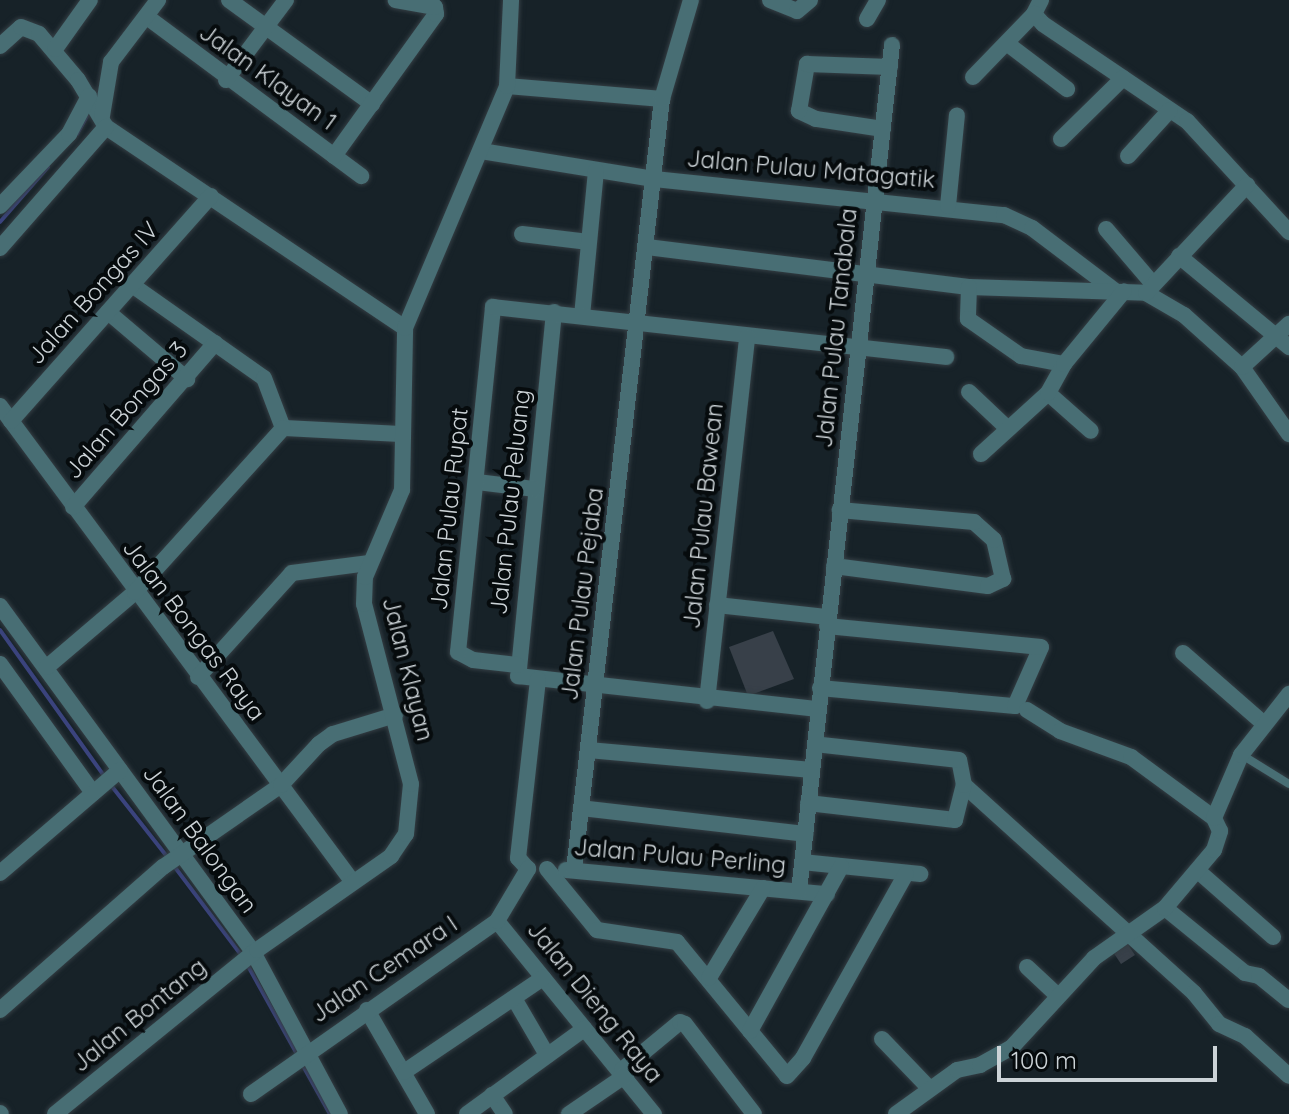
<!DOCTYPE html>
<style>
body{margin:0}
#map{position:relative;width:1289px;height:1114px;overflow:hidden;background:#172228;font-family:Quicksand,sans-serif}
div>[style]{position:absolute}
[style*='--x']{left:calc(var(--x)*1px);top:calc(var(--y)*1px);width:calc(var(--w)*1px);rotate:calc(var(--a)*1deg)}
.stream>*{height:4px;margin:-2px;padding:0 2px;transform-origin:2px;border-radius:2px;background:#3b447e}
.building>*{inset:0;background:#384049}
.roads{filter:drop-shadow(0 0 2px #343e44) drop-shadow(0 0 2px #343e44)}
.lane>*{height:8px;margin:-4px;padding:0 4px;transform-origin:4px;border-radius:4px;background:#486e74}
.street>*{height:16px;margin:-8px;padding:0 8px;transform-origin:8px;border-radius:8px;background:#486e74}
span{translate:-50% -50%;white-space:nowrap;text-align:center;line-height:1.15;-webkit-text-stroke:8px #060b0d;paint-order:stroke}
.street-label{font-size:24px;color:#ccd3d7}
.scale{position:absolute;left:997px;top:1046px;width:220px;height:36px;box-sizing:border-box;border:4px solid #ccd3d7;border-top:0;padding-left:10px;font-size:24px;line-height:28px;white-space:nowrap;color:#ccd3d7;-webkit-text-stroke:6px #060b0d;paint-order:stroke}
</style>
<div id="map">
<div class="stream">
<i style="--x:77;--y:134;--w:23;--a:-61"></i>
<i style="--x:0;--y:222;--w:73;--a:-48.9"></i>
<i style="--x:0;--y:630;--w:181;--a:54.5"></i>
<i style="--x:110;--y:784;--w:95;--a:51.8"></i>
<i style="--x:174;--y:866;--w:111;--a:53"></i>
<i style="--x:248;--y:966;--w:103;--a:60.9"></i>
<i style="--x:302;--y:1064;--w:57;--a:60.8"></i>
</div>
<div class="building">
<i style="clip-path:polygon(773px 631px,794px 679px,748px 696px,729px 647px)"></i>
<i style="clip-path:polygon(1127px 943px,1135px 955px,1121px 964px,1113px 952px)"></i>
</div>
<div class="roads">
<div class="lane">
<i style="--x:1242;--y:755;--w:55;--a:31.7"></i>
</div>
<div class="street">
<i style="--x:229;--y:0;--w:177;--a:36"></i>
<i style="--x:770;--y:0;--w:29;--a:22"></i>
<i style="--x:797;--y:11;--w:17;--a:-40"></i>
<i style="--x:1041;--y:0;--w:16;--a:117"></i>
<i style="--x:1034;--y:14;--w:13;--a:48"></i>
<i style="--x:1043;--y:24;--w:174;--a:34"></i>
<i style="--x:1187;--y:121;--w:151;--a:47.4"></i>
<i style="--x:147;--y:17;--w:267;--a:36.6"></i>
<i style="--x:867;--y:19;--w:22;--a:-60"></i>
<i style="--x:1009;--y:45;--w:73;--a:37.2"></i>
<i style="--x:0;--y:46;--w:28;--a:-42"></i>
<i style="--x:21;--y:27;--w:19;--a:21"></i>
<i style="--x:39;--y:34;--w:60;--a:49.7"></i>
<i style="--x:78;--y:80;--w:55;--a:59.2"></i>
<i style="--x:55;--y:49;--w:60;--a:-54.5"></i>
<i style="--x:973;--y:77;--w:88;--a:-45.9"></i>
<i style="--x:226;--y:80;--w:100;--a:-53.1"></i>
<i style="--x:507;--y:86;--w:156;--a:4.8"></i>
<i style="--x:102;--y:116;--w:55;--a:-80.5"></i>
<i style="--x:111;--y:62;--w:78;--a:-52.8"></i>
<i style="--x:106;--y:127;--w:360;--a:33.9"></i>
<i style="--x:883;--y:129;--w:68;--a:-171.5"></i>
<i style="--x:816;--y:119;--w:19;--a:-155"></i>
<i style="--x:799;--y:111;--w:48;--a:-80.3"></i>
<i style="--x:807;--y:64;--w:83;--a:2.1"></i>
<i style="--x:1061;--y:139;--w:87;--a:-44.5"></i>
<i style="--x:481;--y:151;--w:175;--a:9.2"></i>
<i style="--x:654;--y:179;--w:352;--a:5.9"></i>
<i style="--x:1004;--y:215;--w:31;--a:25"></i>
<i style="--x:1032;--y:228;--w:103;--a:37.1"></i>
<i style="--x:334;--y:156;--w:175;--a:-54.3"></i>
<i style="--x:436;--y:14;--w:7;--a:-98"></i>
<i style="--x:435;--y:7;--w:40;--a:-170"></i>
<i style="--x:1128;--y:156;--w:62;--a:-47.6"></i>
<i style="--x:0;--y:206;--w:100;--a:-46.2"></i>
<i style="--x:69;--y:134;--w:43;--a:-62.2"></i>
<i style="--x:948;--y:206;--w:91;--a:-84.4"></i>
<i style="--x:1106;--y:229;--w:72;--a:49.5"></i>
<i style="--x:522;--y:234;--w:67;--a:6.8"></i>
<i style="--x:647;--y:247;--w:324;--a:7.1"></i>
<i style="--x:969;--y:287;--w:177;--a:1.9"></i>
<i style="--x:1146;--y:293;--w:44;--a:30.1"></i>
<i style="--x:1184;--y:315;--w:78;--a:41.9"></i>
<i style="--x:1242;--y:367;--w:82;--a:55"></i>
<i style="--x:0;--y:248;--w:161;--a:-48.8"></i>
<i style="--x:1179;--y:256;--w:143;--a:39.6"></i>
<i style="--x:132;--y:285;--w:161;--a:35.2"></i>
<i style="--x:264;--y:378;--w:53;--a:69.2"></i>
<i style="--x:969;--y:287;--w:32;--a:92"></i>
<i style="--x:968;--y:319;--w:65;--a:34.9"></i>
<i style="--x:1021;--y:356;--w:44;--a:10.5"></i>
<i style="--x:1146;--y:293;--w:148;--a:-46.9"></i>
<i style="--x:108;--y:312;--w:104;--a:40.3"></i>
<i style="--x:554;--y:312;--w:366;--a:95.6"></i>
<i style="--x:518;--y:676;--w:302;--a:6.3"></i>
<i style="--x:582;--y:316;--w:146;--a:-84.5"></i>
<i style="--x:1242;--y:367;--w:64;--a:-42.5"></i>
<i style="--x:969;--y:392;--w:51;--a:43.4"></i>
<i style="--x:1048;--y:393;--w:57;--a:41.5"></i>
<i style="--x:0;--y:406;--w:591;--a:53.46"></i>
<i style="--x:11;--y:421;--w:301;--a:-48.4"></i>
<i style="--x:283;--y:428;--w:119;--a:2.9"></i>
<i style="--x:981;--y:454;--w:91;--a:-42.3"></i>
<i style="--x:1048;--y:393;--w:33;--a:-61"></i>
<i style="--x:1064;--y:364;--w:94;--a:-50.6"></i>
<i style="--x:477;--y:482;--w:57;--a:7"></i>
<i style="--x:73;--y:507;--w:217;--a:-49.1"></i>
<i style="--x:834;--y:566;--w:155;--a:7.4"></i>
<i style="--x:988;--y:586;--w:17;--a:-25"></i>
<i style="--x:1003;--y:579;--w:40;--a:-103"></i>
<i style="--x:994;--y:540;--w:27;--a:-138"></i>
<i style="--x:974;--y:522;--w:135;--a:-174.9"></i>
<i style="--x:717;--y:605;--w:112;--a:6.2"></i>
<i style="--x:0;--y:606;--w:429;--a:53.8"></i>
<i style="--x:253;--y:952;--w:184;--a:61.8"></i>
<i style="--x:1183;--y:653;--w:106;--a:41.2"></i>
<i style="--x:0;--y:664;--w:159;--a:54.2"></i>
<i style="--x:517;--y:665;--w:44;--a:-173.5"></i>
<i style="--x:473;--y:660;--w:17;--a:-152"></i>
<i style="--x:458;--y:652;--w:347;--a:-84.2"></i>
<i style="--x:493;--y:307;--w:456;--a:6.3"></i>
<i style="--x:47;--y:667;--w:116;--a:-40.4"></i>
<i style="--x:135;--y:592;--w:221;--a:-47.9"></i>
<i style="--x:198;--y:677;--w:140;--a:-47.9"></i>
<i style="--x:292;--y:573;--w:78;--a:-7.4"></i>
<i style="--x:820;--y:688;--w:196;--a:5.3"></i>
<i style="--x:1015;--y:706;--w:64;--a:-66.2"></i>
<i style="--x:1041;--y:647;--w:215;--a:-174.4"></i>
<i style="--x:707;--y:701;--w:366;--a:-83.7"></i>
<i style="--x:1027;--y:710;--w:39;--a:32"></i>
<i style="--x:1060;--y:731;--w:76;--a:20.1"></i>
<i style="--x:1131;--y:757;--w:103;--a:36.3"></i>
<i style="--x:588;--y:750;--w:225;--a:5.1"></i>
<i style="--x:964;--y:785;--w:310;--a:42.1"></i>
<i style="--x:1194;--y:993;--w:40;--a:51"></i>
<i style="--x:1219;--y:1024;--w:29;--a:25"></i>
<i style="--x:1245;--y:1036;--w:59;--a:42.3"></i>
<i style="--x:808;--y:803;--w:148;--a:6.6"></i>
<i style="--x:955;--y:820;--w:36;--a:-76"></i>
<i style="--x:964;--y:785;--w:25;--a:-101"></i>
<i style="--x:959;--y:760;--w:145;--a:-173.7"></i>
<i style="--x:581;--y:808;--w:226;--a:6.6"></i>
<i style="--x:802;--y:862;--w:119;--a:5.8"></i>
<i style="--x:528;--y:869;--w:15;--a:-132"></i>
<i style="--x:518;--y:858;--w:180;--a:-83.6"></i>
<i style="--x:547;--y:869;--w:79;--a:50.7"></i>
<i style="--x:597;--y:930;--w:81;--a:8.5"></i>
<i style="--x:677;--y:942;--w:173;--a:50.6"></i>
<i style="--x:787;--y:1076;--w:24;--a:-48"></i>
<i style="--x:803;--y:1058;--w:211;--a:-60.8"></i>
<i style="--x:566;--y:870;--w:262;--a:5.3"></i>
<i style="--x:574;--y:870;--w:776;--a:-83.49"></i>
<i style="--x:662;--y:99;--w:103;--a:-73.7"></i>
<i style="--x:1198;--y:871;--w:100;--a:41.3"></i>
<i style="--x:0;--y:873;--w:158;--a:-40.6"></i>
<i style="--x:799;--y:891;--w:851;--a:-83.73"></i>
<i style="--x:1165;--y:908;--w:103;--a:39.1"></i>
<i style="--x:1245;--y:973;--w:14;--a:12"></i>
<i style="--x:1259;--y:976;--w:38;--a:39"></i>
<i style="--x:497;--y:921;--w:249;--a:50.9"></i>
<i style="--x:1027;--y:967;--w:42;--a:43.1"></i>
<i style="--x:709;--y:978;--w:105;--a:-59"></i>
<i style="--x:515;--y:1000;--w:64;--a:59.8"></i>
<i style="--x:0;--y:1010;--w:217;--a:-41.3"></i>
<i style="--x:163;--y:867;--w:144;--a:-34.8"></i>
<i style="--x:281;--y:785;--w:56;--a:-47.2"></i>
<i style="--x:319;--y:744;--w:17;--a:-36"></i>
<i style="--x:333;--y:734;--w:65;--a:-17"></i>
<i style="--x:367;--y:1010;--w:120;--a:60"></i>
<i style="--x:750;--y:1031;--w:188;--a:-61"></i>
<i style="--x:882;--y:1039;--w:69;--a:46.2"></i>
<i style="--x:622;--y:1070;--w:75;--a:-39.6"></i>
<i style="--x:680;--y:1022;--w:5;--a:22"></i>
<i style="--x:685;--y:1024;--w:113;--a:52.5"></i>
<i style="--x:404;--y:1072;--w:168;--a:-34.1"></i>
<i style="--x:251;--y:1094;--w:301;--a:-35.1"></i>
<i style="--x:497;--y:921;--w:61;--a:-59.2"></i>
<i style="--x:492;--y:1095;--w:23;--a:56"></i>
<i style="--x:0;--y:1113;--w:1;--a:45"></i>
<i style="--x:55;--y:1114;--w:260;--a:-39.1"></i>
<i style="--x:257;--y:950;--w:164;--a:-35"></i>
<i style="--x:391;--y:856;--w:27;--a:-56"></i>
<i style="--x:406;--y:834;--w:50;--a:-84.3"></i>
<i style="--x:411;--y:784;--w:186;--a:-104.6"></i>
<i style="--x:364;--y:604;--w:27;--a:-88"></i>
<i style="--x:365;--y:577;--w:95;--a:-67"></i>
<i style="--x:402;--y:490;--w:162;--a:-88.9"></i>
<i style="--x:405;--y:328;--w:263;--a:-67.1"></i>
<i style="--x:507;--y:86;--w:86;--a:-87.3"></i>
<i style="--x:467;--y:1114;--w:145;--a:-36"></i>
<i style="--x:569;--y:1114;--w:69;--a:-34.4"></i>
<i style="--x:896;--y:1114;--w:75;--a:-35.8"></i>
<i style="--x:957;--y:1070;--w:24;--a:-12"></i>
<i style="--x:980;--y:1065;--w:37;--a:-29"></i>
<i style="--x:1012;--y:1047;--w:121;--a:-47.3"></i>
<i style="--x:1094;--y:958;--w:87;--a:-35.2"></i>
<i style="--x:1165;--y:908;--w:76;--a:-49.8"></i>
<i style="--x:1214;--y:850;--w:20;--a:-72"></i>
<i style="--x:1220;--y:831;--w:14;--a:-115"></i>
<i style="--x:1214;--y:818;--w:69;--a:-66.8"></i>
<i style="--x:1241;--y:755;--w:78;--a:-51.8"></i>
</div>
</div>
<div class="street-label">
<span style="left:268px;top:77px;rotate:36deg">Jalan Klayan 1</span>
<span style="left:811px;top:169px;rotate:5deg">Jalan Pulau Matagatik</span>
<span style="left:93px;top:293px;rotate:-48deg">Jalan Bongas IV</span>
<span style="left:836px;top:328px;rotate:-84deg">Jalan Pulau Tanabala</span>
<span style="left:126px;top:410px;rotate:-49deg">Jalan Bongas 3</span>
<span style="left:510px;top:502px;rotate:-84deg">Jalan Pulau Peluang</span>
<span style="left:449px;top:509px;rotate:-84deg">Jalan Pulau Rupat</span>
<span style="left:703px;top:516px;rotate:-84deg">Jalan Pulau Bawean</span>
<span style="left:582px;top:594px;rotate:-83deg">Jalan Pulau Pejaba</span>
<span style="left:194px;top:630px;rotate:53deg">Jalan Bongas Raya</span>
<span style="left:408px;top:669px;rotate:76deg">Jalan Klayan</span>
<span style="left:200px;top:839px;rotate:54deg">Jalan Balongan</span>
<span style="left:680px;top:856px;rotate:5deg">Jalan Pulau Perling</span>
<span style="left:384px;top:969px;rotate:-34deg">Jalan Cemara I</span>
<span style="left:595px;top:1002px;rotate:51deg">Jalan Dieng Raya</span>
<span style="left:139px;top:1015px;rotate:-39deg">Jalan Bontang</span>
</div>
<div class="scale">100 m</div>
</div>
